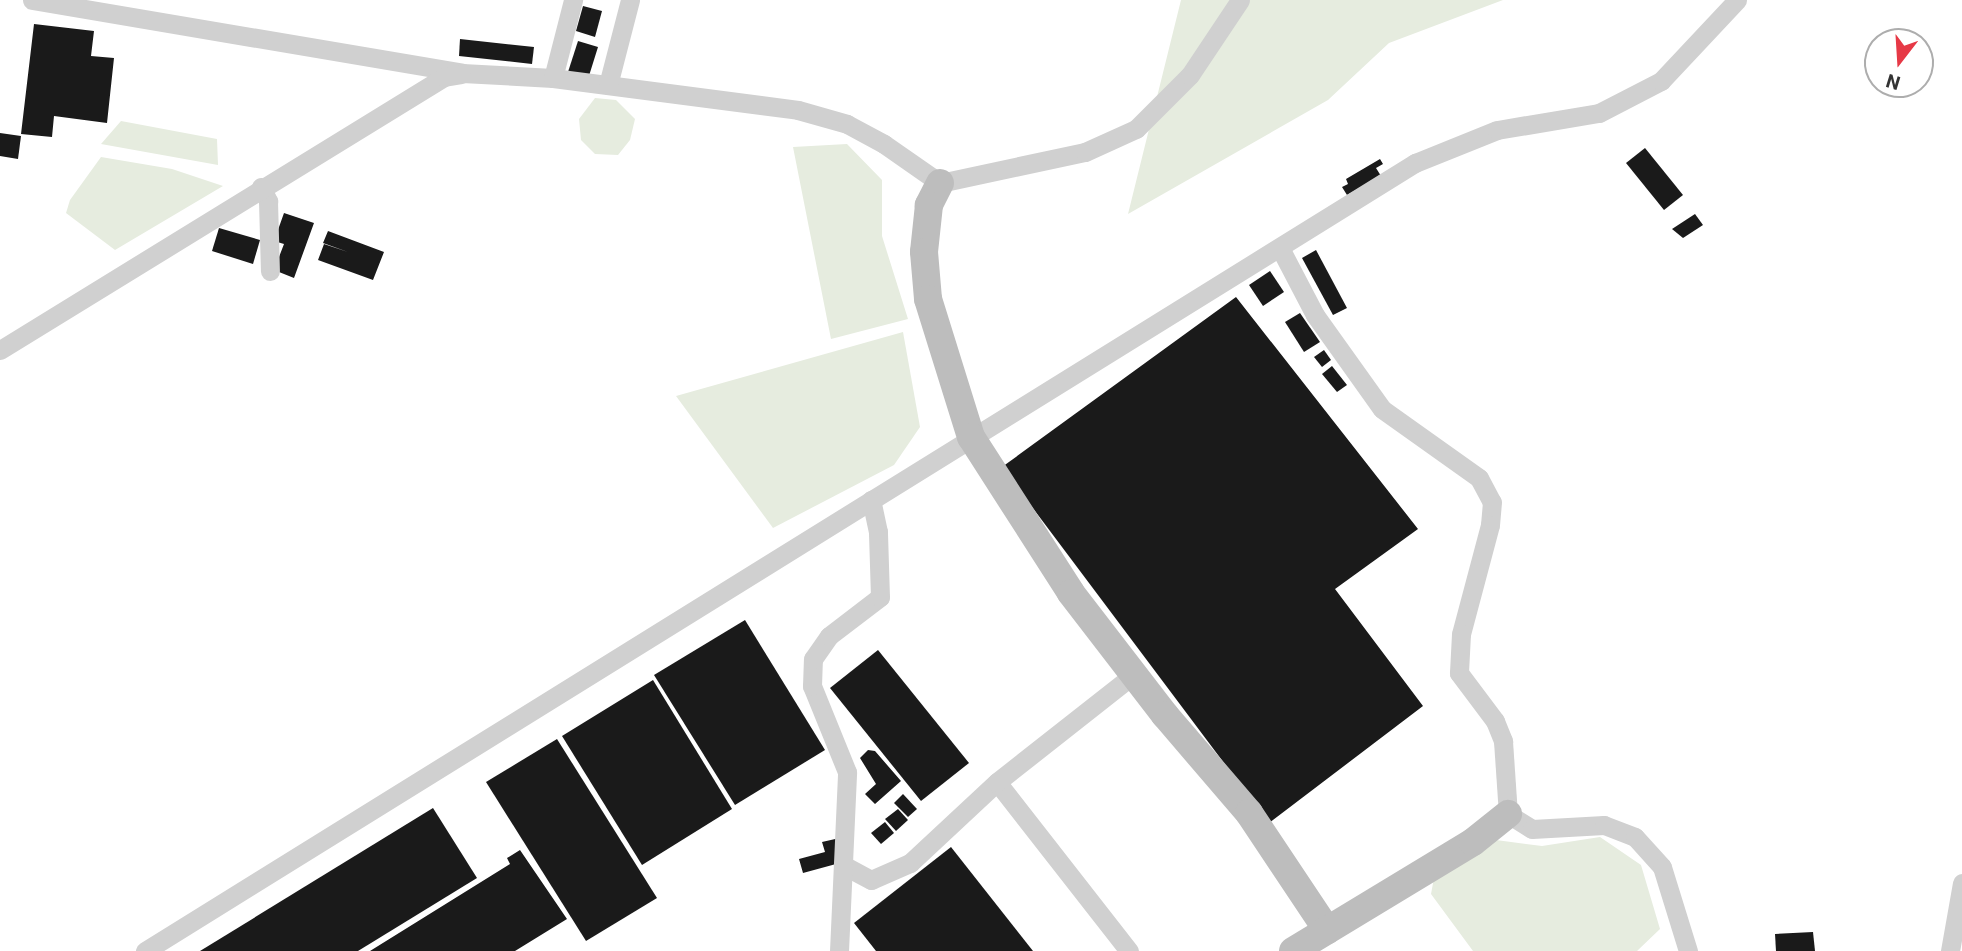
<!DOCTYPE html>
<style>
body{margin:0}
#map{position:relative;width:1962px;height:951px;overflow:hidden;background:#fff;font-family:Roboto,sans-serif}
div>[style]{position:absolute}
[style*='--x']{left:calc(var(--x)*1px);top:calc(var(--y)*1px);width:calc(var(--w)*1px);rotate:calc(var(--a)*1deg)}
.green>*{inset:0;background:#e6ecdf}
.building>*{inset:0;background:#1a1a1a}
.street>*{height:19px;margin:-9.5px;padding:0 9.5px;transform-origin:9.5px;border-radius:9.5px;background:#d0d0d0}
.secondary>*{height:28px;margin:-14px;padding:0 14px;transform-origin:14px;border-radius:14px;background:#bdbdbd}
span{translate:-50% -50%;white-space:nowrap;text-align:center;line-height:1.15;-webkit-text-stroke:7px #fff;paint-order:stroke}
.north{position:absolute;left:1864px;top:28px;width:70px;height:70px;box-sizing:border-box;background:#fff;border:2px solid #adadad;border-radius:50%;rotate:197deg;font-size:19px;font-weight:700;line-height:28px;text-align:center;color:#333}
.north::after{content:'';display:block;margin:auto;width:24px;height:32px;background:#e63946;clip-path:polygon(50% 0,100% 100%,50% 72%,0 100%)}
</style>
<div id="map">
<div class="green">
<i style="clip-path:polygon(1181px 0,1503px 0,1389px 43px,1328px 100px,1128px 214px)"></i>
<i style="clip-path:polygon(595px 98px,616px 100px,635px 119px,630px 140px,618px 155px,595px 154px,581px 140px,579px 119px)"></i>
<i style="clip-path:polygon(121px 121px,217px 139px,218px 165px,101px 144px)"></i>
<i style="clip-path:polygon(847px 144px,882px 180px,882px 236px,908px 319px,831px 339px,793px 147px)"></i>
<i style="clip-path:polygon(101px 157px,172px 169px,223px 186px,115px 250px,66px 213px,70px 200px)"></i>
<i style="clip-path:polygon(903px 332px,920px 427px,894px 465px,773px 528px,676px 396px)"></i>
<i style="clip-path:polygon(1600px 837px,1641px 865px,1660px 929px,1637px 951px,1473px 951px,1431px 894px,1434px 878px,1496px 840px,1542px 846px)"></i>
</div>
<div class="building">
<i style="clip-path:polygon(583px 6px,602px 11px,595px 37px,576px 31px)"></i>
<i style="clip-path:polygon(34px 24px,94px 31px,91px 56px,114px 58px,107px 123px,54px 116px,52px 137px,21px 134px)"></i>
<i style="clip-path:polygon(460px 39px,534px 47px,532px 64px,459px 56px)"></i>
<i style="clip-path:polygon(578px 41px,598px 47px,588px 79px,568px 72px)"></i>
<i style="clip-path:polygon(0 133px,21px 136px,18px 159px,0 156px)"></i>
<i style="clip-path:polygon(1645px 148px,1683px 195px,1664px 210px,1626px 163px)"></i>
<i style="clip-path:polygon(1380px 159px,1383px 164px,1376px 168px,1381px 176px,1347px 195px,1342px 187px,1348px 184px,1346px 179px)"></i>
<i style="clip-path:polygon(284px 213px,314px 223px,294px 278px,274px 270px,284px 244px,274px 241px)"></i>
<i style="clip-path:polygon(1695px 214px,1703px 225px,1683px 238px,1672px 229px)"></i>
<i style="clip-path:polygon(219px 228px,260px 240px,253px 264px,212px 251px)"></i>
<i style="clip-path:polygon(328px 231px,384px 252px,373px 280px,318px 260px,324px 244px,348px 252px,323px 243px)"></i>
<i style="clip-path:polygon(1316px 250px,1347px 308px,1333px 315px,1302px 258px)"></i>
<i style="clip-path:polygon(1270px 271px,1284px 292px,1263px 306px,1249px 285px)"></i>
<i style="clip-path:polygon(1236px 297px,1418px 529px,1335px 589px,1423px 706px,1269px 823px,1002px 467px)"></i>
<i style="clip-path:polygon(1300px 313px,1320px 342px,1304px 352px,1285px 322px)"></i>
<i style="clip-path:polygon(1324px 350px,1331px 360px,1322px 367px,1314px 357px)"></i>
<i style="clip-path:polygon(1332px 366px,1347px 385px,1337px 392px,1322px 374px)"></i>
<i style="clip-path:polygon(745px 620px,825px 750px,735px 805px,654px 675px)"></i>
<i style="clip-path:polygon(878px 650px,969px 763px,921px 801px,830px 688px)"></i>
<i style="clip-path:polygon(653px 680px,732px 809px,642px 865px,562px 736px)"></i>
<i style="clip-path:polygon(557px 739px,657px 898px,586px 941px,486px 782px)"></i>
<i style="clip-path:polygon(868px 750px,875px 751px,901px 781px,875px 804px,865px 794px,876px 784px,860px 758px)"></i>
<i style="clip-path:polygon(903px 794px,917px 809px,908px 817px,894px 803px)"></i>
<i style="clip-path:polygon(433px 808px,477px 878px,358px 951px,200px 951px)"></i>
<i style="clip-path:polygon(898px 809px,908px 820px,896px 831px,885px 819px)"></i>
<i style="clip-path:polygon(885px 822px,894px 833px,881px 844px,871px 833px)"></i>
<i style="clip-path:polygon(844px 837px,836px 864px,803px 873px,799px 859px,825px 852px,822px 842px)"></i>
<i style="clip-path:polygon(951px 847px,1033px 951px,876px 951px,854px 923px)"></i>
<i style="clip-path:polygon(520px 850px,567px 919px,515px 951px,370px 951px,510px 864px,507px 858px)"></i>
<i style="clip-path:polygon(1813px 932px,1815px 951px,1776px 951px,1775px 934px)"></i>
</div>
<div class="street">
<i style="--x:32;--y:0;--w:436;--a:9.6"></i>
<i style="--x:462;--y:73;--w:91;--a:3.1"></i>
<i style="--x:553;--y:78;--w:247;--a:7.4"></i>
<i style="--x:798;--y:110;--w:51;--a:15.9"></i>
<i style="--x:847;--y:124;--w:42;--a:28.4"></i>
<i style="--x:884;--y:144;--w:68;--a:34.9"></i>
<i style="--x:940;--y:183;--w:148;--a:-12.1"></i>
<i style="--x:1085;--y:152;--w:56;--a:-24.3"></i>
<i style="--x:1136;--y:129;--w:76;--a:-45"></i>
<i style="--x:1190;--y:75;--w:90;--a:-56.3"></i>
<i style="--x:553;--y:78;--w:81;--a:-75.6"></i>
<i style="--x:608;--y:85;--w:88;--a:-75.5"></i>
<i style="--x:261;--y:187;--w:16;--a:63"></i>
<i style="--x:268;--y:201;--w:70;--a:88.4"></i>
<i style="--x:1280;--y:248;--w:76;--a:62.4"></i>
<i style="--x:1315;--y:315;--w:115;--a:54.5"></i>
<i style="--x:1382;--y:409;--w:119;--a:35.4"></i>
<i style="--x:1479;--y:478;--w:27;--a:62"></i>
<i style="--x:1492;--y:502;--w:23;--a:95"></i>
<i style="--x:1490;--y:525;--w:113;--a:104.9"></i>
<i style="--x:1461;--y:634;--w:39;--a:93"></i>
<i style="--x:1459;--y:673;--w:60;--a:53.1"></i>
<i style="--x:1495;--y:721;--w:22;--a:68"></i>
<i style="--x:1503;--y:741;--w:73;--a:86.1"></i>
<i style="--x:1508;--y:814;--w:28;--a:32"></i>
<i style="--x:1532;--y:829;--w:72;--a:-3.2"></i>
<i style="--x:1604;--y:825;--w:33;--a:21"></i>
<i style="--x:1635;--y:837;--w:40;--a:48"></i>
<i style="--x:1662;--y:867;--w:88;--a:72.8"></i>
<i style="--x:0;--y:350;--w:521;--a:-31.59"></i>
<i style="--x:444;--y:77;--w:17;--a:-10"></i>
<i style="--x:843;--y:865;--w:32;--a:28"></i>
<i style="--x:871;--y:880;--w:43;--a:-23.6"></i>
<i style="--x:910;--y:863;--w:119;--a:-43"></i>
<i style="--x:145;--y:951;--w:1495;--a:-31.82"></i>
<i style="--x:1415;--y:163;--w:88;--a:-21.9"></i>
<i style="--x:1497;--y:130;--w:103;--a:-9.5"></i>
<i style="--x:1599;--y:113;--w:70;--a:-27.3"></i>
<i style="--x:1661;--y:81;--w:111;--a:-46.8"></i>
<i style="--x:839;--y:951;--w:179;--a:-87.4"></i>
<i style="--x:847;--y:772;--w:93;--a:-112.1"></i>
<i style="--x:812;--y:686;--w:27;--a:-88"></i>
<i style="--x:813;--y:659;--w:28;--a:-55"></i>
<i style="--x:829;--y:636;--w:64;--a:-37.4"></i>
<i style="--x:880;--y:597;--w:65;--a:-91.8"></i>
<i style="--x:878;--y:532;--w:33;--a:-102"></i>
<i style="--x:1129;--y:951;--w:214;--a:-128"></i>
<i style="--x:997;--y:782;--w:174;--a:-38.2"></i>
<i style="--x:1950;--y:951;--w:69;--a:-80"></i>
</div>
<div class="secondary">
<i style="--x:940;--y:183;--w:25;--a:117"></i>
<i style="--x:929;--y:205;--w:47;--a:96.1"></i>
<i style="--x:924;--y:252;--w:47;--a:85.1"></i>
<i style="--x:928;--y:299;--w:145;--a:72.7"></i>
<i style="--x:971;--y:437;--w:185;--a:57.3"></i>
<i style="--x:1071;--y:593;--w:154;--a:52.4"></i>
<i style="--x:1165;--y:715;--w:129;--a:49.4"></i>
<i style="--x:1249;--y:813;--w:141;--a:56.3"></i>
<i style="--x:1293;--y:951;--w:210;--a:-31.2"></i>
<i style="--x:1473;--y:842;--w:45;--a:-38.7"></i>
</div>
<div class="north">N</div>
</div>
